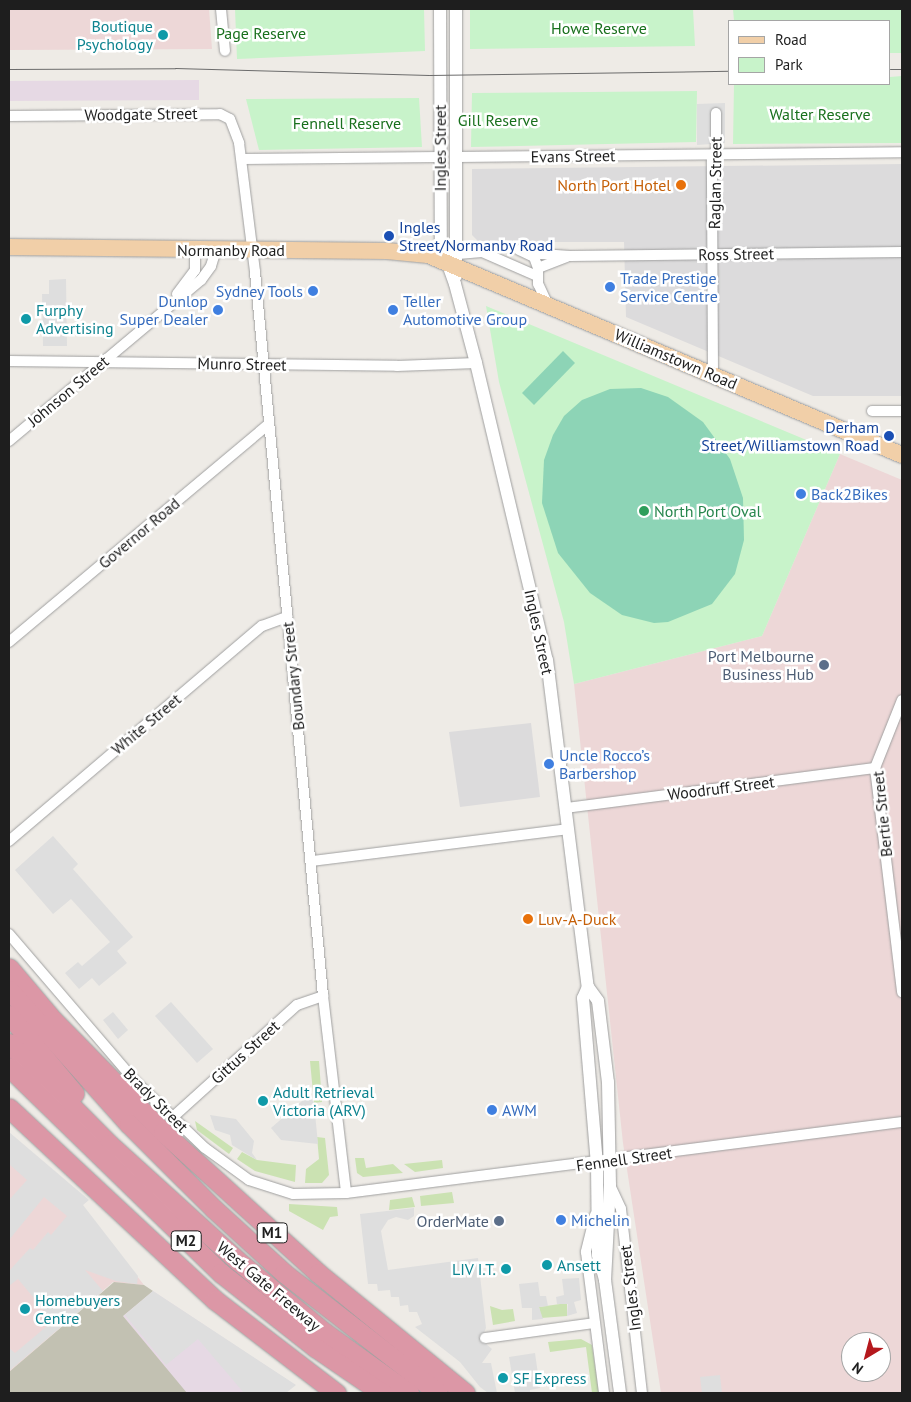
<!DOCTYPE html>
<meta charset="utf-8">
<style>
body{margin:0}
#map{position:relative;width:911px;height:1402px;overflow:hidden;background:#eeebe6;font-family:"PT Sans",sans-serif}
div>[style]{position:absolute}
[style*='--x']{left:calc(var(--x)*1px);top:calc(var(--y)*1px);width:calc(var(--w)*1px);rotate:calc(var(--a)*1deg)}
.residential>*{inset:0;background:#dcdbdc}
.commercial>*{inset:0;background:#edd7d7}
.industrial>*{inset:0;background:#e6d9e4}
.construction>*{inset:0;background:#c2c1b2}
.grass>*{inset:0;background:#cbe2b2}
.park>*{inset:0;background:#c8f3ca}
.pitch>*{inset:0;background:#8dd4b6}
.parking>*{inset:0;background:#dedede}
.roads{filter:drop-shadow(0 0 1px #9f9f9f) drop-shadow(0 0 1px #9f9f9f)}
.minor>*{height:10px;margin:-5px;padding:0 5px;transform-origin:5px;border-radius:5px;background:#fff}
.tertiary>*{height:12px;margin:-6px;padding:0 6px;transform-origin:6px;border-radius:6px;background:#fff}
.primary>*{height:16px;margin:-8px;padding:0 8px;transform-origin:8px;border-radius:8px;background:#f1cfa8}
.motorway>*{height:19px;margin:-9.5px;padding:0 9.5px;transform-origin:9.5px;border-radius:9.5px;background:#dc97a6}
.tram>*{height:1px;margin:-0.5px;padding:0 0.5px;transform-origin:0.5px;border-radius:0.5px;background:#6c6c6c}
.dots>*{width:14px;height:14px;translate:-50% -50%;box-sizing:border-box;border:2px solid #fff;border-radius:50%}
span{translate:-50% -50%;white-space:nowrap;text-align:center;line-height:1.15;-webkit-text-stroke:5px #fff;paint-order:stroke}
.shield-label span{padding:1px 4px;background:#fff;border:1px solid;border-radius:4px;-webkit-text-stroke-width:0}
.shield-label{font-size:15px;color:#1e1e1e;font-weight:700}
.culture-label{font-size:16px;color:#0d838f}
.right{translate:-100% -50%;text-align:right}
.left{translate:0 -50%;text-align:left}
.park-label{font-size:16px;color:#19701d}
.street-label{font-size:16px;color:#1e1e1e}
.food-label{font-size:16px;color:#c56008}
.transit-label{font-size:16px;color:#164399}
.shop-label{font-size:16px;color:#366cbe}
.leisure-label{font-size:16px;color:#27864d}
.service-label{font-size:16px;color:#4e5e75}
.frame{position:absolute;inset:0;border:10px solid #1e1e1e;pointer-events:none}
.legend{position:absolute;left:728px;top:20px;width:162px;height:65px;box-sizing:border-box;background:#fff;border:1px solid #a5a5a5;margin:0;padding:6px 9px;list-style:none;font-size:15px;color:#1e1e1e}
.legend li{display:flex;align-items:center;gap:10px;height:25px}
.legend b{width:25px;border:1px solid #a5a5a5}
.north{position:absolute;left:841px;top:1332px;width:50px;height:50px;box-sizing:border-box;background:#fff;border:1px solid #a5a5a5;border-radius:50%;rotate:217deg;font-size:14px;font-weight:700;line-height:20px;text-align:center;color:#1e1e1e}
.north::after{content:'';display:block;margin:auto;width:18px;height:22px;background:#b5181d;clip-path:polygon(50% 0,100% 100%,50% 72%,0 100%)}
</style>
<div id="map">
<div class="residential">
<i style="clip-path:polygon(902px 164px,902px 396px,813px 396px,626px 317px,624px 242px,479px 242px,472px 235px,472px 169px)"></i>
<i style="clip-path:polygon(531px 723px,540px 797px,460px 807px,449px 732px)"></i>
</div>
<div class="commercial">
<i style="clip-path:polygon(9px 9px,209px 9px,212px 49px,9px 50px)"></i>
<i style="clip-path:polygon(evenodd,840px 454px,902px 480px,902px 1393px,661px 1393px,623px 1143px,574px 684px,762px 636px,840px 454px,851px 1342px,881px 1342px,881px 1372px,851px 1372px,851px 1342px)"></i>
<i style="clip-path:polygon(9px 1133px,82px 1206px,144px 1285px,113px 1282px,9px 1372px)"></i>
</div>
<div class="industrial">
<i style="clip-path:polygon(199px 80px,199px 100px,9px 101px,9px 81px)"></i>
<i style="clip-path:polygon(153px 1291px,295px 1385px,285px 1393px,186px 1393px,123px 1316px)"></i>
</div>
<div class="construction">
<i style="clip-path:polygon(114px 1282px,144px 1285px,153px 1291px,123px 1316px,187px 1393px,9px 1393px,9px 1372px)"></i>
</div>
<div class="grass">
<i style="clip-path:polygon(310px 1061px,319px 1061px,322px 1102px,314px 1103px)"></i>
<i style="clip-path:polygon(195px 1121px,233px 1148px,229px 1154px,197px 1130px)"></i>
<i style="clip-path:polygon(317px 1137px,325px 1138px,329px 1175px,322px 1183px,305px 1183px,306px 1169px,319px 1159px)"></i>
<i style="clip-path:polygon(242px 1152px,257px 1160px,296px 1165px,295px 1182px,255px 1171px,237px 1159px)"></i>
<i style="clip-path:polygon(355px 1158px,364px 1158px,366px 1168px,393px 1164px,403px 1173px,363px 1177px,357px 1173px)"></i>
<i style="clip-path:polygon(442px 1160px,443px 1168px,415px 1172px,404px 1164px)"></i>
<i style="clip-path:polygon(452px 1192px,454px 1203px,421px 1206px,420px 1196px)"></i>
<i style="clip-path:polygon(412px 1197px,415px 1207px,389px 1210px,390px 1200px)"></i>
<i style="clip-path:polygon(289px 1204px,337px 1207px,338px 1216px,330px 1217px,323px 1230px,289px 1211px)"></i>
<i style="clip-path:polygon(567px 1303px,567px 1316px,541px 1318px,539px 1307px)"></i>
<i style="clip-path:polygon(490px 1306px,502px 1310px,513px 1309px,515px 1321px,493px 1325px)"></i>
<i style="clip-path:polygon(581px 1339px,592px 1345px,599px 1393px,592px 1393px,586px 1347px,550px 1352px,548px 1342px)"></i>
</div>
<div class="park">
<i style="clip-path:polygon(235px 9px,424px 9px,425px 51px,237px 59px)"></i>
<i style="clip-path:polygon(470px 9px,693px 9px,695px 46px,470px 49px)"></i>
<i style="clip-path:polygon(733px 9px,902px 9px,902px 53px,890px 53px,890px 21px,734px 21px)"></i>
<i style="clip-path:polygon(902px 76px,902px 143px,733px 144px,734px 84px,890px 84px,890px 77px)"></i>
<i style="clip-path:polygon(697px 91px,696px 142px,471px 147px,472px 93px)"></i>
<i style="clip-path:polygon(419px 98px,422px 147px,259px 150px,246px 99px)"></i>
<i style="clip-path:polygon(486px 306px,840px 454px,762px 636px,574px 684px,564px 622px,499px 382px)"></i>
</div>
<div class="pitch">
<i style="clip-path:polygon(563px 351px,575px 363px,534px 405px,522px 393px)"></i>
<i style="clip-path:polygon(641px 388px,668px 397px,703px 422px,730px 459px,743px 498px,744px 540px,735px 574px,712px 604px,668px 622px,654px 623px,622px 615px,590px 593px,558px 553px,542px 503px,544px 460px,553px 435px,564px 416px,582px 400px,610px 389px)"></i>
</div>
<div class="parking">
<i style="clip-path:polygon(725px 103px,725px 143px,697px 145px,697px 104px)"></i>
<i style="clip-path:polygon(66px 279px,67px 346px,43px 346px,42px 294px,49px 294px,49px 280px)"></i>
<i style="clip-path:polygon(53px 836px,78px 864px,73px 869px,133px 937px,117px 951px,127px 963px,99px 986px,92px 978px,79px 989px,65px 973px,78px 962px,82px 966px,110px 942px,71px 899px,53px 914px,15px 870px)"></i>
<i style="clip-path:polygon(171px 1002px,213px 1049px,197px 1063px,155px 1016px)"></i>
<i style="clip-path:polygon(113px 1012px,128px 1030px,118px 1039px,103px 1020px)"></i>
<i style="clip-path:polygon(309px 1095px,314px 1103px,318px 1144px,281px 1140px,271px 1128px)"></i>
<i style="clip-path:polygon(210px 1115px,236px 1119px,254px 1141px,252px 1153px,257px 1160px,232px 1145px,230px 1135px,215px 1130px)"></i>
<i style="clip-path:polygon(9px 1132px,89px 1200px,83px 1205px,138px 1276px,137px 1284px,116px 1281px,85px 1270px,103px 1291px,9px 1371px,9px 1348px,15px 1353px,53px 1321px,18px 1279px,9px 1286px,9px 1271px,30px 1248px,33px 1250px,48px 1232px,51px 1235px,67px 1216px,44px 1197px,9px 1240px,9px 1200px,27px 1180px,9px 1164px)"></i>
<i style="clip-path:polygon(414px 1208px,414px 1216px,408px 1220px,396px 1217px,388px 1220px,381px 1231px,388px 1270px,478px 1258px,486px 1328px,483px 1335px,485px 1343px,492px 1349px,482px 1363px,491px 1363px,497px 1393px,488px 1393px,480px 1387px,460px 1362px,415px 1327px,422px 1324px,417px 1312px,409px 1312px,408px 1305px,400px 1306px,399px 1297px,391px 1297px,390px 1290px,378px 1291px,377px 1284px,368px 1284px,360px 1214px)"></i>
<i style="clip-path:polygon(579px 1278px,581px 1300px,574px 1302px,577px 1313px,567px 1316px,568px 1304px,557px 1304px,556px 1297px,564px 1295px,562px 1279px)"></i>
<i style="clip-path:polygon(538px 1282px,540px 1296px,546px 1296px,548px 1306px,539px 1307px,543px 1319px,532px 1320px,532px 1308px,522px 1308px,519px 1284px)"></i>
<i style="clip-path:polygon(153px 1291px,296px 1385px,286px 1393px,244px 1393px,198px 1339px,166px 1365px,125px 1315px)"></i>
<i style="clip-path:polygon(535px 1353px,540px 1388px,530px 1390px,530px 1393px,515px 1393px,509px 1357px)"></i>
<i style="clip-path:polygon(720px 1375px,722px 1393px,702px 1393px,700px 1377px)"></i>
</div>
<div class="roads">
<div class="minor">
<i style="--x:221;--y:9;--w:42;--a:84.6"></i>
<i style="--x:9;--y:116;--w:211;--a:-0.5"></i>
<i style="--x:220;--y:114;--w:11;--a:27"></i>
<i style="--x:230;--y:119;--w:26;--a:69"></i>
<i style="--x:239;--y:143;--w:130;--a:82.9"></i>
<i style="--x:255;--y:272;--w:727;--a:84.63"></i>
<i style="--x:323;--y:996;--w:198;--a:83.3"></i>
<i style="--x:457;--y:157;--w:445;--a:-0.6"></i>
<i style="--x:243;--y:159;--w:197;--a:-0.6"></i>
<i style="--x:519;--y:250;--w:17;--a:25"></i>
<i style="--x:534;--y:257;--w:12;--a:70"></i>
<i style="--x:527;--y:253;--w:43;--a:4"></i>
<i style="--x:570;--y:256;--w:332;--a:-0.7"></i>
<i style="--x:458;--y:254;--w:24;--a:-5"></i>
<i style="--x:482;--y:252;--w:60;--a:23.6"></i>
<i style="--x:177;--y:294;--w:30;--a:-53"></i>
<i style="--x:195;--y:270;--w:20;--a:-90"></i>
<i style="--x:548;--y:305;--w:23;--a:-115"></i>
<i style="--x:538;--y:284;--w:16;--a:-90"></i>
<i style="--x:538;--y:268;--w:31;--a:-21"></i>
<i style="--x:9;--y:361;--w:388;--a:0.7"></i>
<i style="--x:397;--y:366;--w:79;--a:-2.2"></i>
<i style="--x:713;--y:374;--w:215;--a:-90.3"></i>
<i style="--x:712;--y:159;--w:11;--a:-68"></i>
<i style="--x:716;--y:149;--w:36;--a:-90"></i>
<i style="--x:872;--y:411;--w:30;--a:0"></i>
<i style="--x:9;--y:441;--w:251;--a:-40"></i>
<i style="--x:201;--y:280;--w:17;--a:-54"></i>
<i style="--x:211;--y:266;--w:17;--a:-73"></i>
<i style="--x:9;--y:642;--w:339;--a:-40"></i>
<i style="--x:902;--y:700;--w:73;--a:111.7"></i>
<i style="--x:875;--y:768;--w:226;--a:83.1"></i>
<i style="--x:566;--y:808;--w:312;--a:-7.4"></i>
<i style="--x:9;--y:841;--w:332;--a:-40.4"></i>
<i style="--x:262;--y:626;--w:27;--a:-20"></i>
<i style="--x:312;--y:861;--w:258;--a:-7.1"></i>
<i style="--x:9;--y:934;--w:192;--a:49.4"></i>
<i style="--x:134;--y:1080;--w:98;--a:43.8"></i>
<i style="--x:205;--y:1148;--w:54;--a:36"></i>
<i style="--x:249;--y:1180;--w:46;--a:17.7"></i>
<i style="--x:293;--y:1194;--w:53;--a:-1.1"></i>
<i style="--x:346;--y:1193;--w:561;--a:-7.28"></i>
<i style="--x:173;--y:1117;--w:167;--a:-42.1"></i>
<i style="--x:297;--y:1005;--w:28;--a:-19"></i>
<i style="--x:610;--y:1185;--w:26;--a:65"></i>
<i style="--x:621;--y:1209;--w:185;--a:83.5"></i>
<i style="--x:595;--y:1215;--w:38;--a:104"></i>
<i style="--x:586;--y:1252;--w:142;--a:82.7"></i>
<i style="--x:485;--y:1338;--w:110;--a:-7.8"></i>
</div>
<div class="tertiary">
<i style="--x:440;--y:9;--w:236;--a:89.8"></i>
<i style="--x:441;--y:245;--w:41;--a:70.3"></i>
<i style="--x:455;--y:284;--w:82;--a:75.1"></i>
<i style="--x:476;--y:363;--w:305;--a:76.6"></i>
<i style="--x:547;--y:660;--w:330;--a:82.9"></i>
<i style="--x:588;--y:987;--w:17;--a:54"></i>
<i style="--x:598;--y:1001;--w:82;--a:83"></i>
<i style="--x:608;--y:1082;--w:103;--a:88.9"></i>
<i style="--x:610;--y:1185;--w:95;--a:93"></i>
<i style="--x:456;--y:276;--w:267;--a:-90"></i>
<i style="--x:588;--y:987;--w:12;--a:114"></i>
<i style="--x:583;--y:998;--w:166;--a:85.2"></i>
<i style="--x:597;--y:1163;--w:92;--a:89.4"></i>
<i style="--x:598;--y:1255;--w:26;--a:74"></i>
<i style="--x:605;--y:1280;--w:114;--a:82.4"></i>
</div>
<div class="primary">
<i style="--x:9;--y:247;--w:378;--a:0.6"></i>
<i style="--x:387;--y:251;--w:41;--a:5.6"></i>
<i style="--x:428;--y:255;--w:514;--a:22.88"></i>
</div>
<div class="motorway">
<i style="--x:9;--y:968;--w:68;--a:49.8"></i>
<i style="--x:53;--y:1020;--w:157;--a:45.5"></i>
<i style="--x:163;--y:1132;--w:210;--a:42.3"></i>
<i style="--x:318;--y:1273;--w:190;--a:39.2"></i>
<i style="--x:9;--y:990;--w:180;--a:48.2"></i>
<i style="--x:129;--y:1124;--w:120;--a:45"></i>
<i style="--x:214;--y:1209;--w:95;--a:42.4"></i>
<i style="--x:284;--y:1273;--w:195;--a:37.9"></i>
<i style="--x:9;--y:1015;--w:102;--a:50.2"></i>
<i style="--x:9;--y:1043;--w:142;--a:45.3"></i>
<i style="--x:109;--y:1144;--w:174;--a:42.2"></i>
<i style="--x:238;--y:1261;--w:112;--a:39.5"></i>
<i style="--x:324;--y:1332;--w:105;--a:35.7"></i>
<i style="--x:9;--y:1067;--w:296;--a:44.2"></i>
<i style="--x:221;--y:1273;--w:121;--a:38.3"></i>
<i style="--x:316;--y:1348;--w:80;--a:34.3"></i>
<i style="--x:9;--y:1108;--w:282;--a:43"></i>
<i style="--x:215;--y:1300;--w:153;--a:37.5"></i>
</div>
</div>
<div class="tram">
<i style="--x:9;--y:69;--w:166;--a:-0.3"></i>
<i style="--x:175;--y:68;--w:254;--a:1.6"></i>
<i style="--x:429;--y:75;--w:301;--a:-0.8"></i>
<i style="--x:890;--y:69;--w:12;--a:0"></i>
</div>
<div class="dots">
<i style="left:163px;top:35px;background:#0f9aa8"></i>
<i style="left:681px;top:185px;background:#e8710a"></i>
<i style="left:389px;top:236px;background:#1a4fb4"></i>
<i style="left:610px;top:287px;background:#3f7fe0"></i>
<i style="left:313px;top:291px;background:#3f7fe0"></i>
<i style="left:218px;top:310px;background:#3f7fe0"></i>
<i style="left:393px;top:310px;background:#3f7fe0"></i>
<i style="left:26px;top:319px;background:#0f9aa8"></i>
<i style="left:889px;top:436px;background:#1a4fb4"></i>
<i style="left:801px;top:494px;background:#3f7fe0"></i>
<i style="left:644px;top:511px;background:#2e9e5b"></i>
<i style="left:824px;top:665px;background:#5c6f8a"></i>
<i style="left:549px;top:764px;background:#3f7fe0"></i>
<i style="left:528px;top:919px;background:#e8710a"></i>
<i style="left:263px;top:1101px;background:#0f9aa8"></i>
<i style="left:492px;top:1110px;background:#3f7fe0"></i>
<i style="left:561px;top:1220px;background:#3f7fe0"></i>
<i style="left:499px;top:1221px;background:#5c6f8a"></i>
<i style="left:547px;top:1265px;background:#0f9aa8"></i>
<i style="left:506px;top:1269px;background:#0f9aa8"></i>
<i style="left:25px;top:1309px;background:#0f9aa8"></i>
<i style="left:503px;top:1378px;background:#0f9aa8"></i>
</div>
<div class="shield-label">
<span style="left:272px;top:1233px">M1</span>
<span style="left:186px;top:1241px">M2</span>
</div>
<div class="culture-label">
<span class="right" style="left:153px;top:35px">Boutique<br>Psychology</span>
<span class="left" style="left:36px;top:319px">Furphy<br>Advertising</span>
<span class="left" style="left:273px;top:1101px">Adult Retrieval<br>Victoria (ARV)</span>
<span class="left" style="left:557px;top:1265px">Ansett</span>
<span class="right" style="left:496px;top:1269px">LIV I.T.</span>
<span class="left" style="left:35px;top:1309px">Homebuyers<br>Centre</span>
<span class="left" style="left:513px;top:1378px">SF Express</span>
</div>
<div class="park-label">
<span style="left:599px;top:28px">Howe Reserve</span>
<span style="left:261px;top:33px">Page Reserve</span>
<span style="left:820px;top:114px">Walter Reserve</span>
<span style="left:498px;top:120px">Gill Reserve</span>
<span style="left:347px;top:123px">Fennell Reserve</span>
</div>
<div class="street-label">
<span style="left:141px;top:114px;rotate:-1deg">Woodgate Street</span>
<span style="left:440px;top:148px;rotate:-90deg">Ingles Street</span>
<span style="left:573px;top:156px;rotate:-1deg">Evans Street</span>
<span style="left:715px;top:183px;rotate:-89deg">Raglan Street</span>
<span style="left:231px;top:250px">Normanby Road</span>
<span style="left:736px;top:254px;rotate:-1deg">Ross Street</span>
<span style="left:676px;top:359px;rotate:23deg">Williamstown Road</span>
<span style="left:242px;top:364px;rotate:1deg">Munro Street</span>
<span style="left:68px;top:391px;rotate:-40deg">Johnson Street</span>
<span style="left:139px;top:533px;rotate:-40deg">Governor Road</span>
<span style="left:539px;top:632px;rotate:78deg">Ingles Street</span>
<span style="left:293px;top:676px;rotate:-96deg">Boundary Street</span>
<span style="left:146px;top:724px;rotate:-40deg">White Street</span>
<span style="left:721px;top:788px;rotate:-7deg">Woodruff Street</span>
<span style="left:882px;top:814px;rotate:-96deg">Bertie Street</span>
<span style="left:245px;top:1052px;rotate:-42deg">Gittus Street</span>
<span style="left:156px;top:1100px;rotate:45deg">Brady Street</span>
<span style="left:624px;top:1159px;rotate:-8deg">Fennell Street</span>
<span style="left:269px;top:1286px;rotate:40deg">West Gate Freeway</span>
<span style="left:630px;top:1288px;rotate:-97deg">Ingles Street</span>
</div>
<div class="food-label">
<span class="right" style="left:671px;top:185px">North Port Hotel</span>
<span class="left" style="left:538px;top:919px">Luv-A-Duck</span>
</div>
<div class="transit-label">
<span class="left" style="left:399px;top:236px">Ingles<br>Street/Normanby Road</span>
<span class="right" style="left:879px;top:436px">Derham<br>Street/Williamstown Road</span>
</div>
<div class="shop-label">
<span class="left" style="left:620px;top:287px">Trade Prestige<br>Service Centre</span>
<span class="right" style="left:303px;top:291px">Sydney Tools</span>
<span class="right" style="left:208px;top:310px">Dunlop<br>Super Dealer</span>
<span class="left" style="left:403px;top:310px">Teller<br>Automotive Group</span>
<span class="left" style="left:811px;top:494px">Back2Bikes</span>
<span class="left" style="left:559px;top:764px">Uncle Rocco’s<br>Barbershop</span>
<span class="left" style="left:502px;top:1110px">AWM</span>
<span class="left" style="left:571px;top:1220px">Michelin</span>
</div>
<div class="leisure-label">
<span class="left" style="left:654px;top:511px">North Port Oval</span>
</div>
<div class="service-label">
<span class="right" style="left:814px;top:665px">Port Melbourne<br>Business Hub</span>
<span class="right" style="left:489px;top:1221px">OrderMate</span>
</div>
<div class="frame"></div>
<ul class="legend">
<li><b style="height:6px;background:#f1cfa8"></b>Road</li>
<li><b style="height:14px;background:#c8f3ca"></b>Park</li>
</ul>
<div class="north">N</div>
</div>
